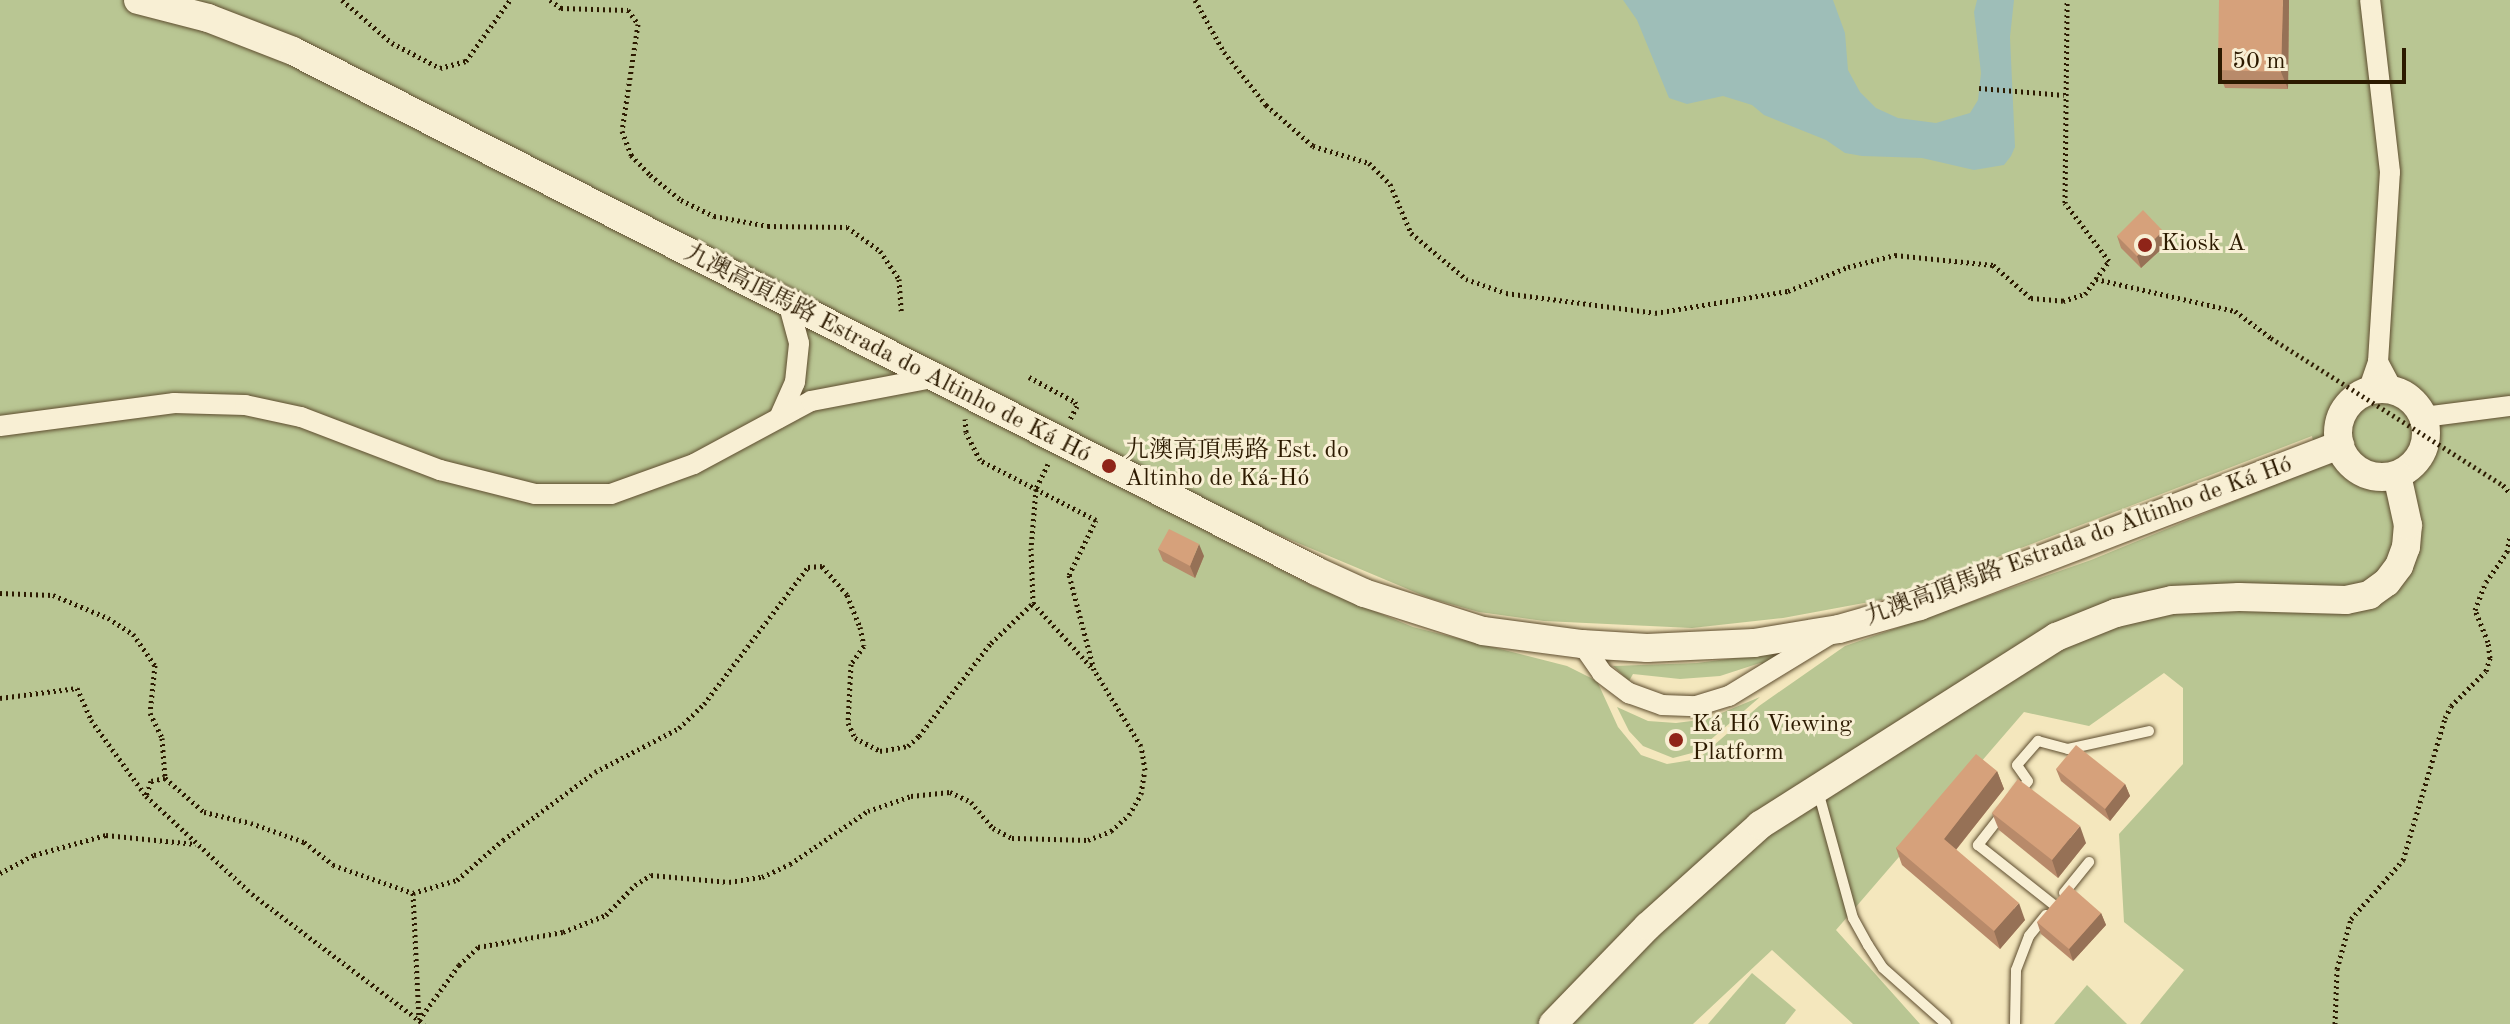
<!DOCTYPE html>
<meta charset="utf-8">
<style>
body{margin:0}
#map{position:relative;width:2510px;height:1024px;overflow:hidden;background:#f4e7bd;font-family:"Old Standard TT","Noto Serif SC",serif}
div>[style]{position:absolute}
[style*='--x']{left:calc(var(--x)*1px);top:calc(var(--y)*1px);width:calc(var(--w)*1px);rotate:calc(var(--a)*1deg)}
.green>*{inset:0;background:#b9c693}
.water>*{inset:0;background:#9ebeb8}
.path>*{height:5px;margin-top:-2.5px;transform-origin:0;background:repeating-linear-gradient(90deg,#2c1a00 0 2px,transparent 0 6px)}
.roads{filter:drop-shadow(0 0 2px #5e4d2f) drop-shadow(0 0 2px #5e4d2f)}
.service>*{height:10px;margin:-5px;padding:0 5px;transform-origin:5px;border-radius:5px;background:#f8efd4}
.minor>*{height:20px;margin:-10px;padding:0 10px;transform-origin:10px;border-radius:10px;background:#f8efd4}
.secondary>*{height:28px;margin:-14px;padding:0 14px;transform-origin:14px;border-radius:14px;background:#f8efd4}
.secondary>.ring{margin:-14px;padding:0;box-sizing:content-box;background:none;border:28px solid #f8efd4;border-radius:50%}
.path-bridge>*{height:5px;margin-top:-2.5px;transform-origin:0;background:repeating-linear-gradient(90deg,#2c1a00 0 2px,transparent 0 6px)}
.wall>*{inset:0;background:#b88a6a}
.shaded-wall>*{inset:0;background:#967156}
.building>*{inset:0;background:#d6a17b}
.dots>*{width:22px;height:22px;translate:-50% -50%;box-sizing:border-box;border:4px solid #f8efd4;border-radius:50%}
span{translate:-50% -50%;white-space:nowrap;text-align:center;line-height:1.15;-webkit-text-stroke:6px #f8efd4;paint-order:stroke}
.poi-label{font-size:24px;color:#2c1a00}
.left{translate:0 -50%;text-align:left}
.street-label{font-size:24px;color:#2c1a00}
.scale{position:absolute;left:2218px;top:48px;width:188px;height:36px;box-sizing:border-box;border:4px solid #2c1a00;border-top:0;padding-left:10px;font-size:24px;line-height:28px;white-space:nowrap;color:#2c1a00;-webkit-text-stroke:6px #f8efd4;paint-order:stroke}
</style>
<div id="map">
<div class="green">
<i style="clip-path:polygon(evenodd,0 0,2510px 0,2510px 1024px,2140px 1024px,2184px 970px,2124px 922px,2119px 834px,2183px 764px,2183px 688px,2164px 673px,2089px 726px,2024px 712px,1836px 930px,1920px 1024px,1853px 1024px,1772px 950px,1693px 1024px,0 1024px,0 0,2312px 436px,2318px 467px,2091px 560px,1845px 646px,1759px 706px,1698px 759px,1667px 764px,1641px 755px,1618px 727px,1597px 681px,1567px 666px,1413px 627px,1313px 586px,1132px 493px,1064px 445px,1429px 598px,1479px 612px,1544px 621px,1692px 628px,1783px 618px,1891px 598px,2312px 436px)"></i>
<i style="clip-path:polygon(1773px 653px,1776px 657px,1767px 667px,1760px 663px,1720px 676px,1680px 679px,1633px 674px,1629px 681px,1613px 666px,1697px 663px)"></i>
<i style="clip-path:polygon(1760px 697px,1708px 742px,1692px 753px,1673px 758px,1643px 746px,1629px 731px,1617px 707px,1648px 721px,1676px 723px,1707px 719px)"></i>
<i style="clip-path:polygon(1752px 973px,1796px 1010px,1785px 1024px,1708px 1024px)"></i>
<i style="clip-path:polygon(2087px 985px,2127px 1024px,2054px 1024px)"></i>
</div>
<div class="water">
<i style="clip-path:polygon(1623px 0,1833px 0,1845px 33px,1848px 70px,1860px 92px,1876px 108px,1898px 118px,1936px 123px,1970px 113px,1978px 100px,1981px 73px,1974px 12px,1977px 0,2014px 0,2010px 37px,2015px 147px,2011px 156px,2004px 165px,1974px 170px,1922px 158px,1862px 156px,1845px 153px,1826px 140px,1764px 115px,1752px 105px,1723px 96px,1687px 104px,1669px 98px,1637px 20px)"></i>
</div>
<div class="path">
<i style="--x:342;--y:0;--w:66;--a:40.7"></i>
<i style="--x:392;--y:43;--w:54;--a:27.5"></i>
<i style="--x:440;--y:68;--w:27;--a:-15"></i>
<i style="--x:466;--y:61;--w:75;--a:-54.2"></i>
<i style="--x:550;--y:0;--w:14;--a:36"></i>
<i style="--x:561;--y:8;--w:67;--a:1.7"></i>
<i style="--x:628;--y:10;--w:17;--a:54"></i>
<i style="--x:638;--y:24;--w:108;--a:98.5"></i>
<i style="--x:622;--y:131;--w:26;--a:69"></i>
<i style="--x:631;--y:155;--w:28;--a:46"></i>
<i style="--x:650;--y:175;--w:40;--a:39"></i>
<i style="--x:681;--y:200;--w:37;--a:26"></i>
<i style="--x:714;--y:216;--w:55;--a:10.5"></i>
<i style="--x:768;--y:226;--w:79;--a:0.7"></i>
<i style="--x:847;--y:227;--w:41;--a:36"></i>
<i style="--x:880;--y:251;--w:34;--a:56"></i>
<i style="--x:899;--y:279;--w:32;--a:86"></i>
<i style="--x:1195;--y:0;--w:60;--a:60.9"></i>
<i style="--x:1224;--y:52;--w:68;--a:51.6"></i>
<i style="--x:1266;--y:105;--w:62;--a:41.1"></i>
<i style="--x:1313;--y:146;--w:59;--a:16.9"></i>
<i style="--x:1369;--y:163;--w:30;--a:45"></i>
<i style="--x:1390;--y:184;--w:53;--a:66.8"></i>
<i style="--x:1411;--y:233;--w:72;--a:39.9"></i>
<i style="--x:1466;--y:279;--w:42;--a:19.3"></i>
<i style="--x:1506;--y:293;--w:150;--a:7.6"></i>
<i style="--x:1655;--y:313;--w:135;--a:-9.4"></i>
<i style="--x:1788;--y:291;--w:65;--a:-21.8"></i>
<i style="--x:1848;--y:267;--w:49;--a:-14.3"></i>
<i style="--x:1895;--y:255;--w:99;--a:5.8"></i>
<i style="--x:1993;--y:265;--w:50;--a:41"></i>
<i style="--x:2031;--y:298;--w:32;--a:5"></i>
<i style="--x:2063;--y:301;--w:23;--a:-18"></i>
<i style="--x:2085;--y:294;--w:41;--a:-54"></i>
<i style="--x:2109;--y:261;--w:73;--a:-127.2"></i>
<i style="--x:2065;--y:203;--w:203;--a:-89.4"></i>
<i style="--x:1979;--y:88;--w:85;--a:4.7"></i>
<i style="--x:2096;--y:279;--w:143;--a:13"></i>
<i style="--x:2235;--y:311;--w:45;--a:36.9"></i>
<i style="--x:1029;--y:377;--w:52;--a:28.5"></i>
<i style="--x:1075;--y:402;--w:4;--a:63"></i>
<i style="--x:1077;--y:406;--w:15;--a:118"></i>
<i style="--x:1048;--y:464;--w:28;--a:116"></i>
<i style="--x:1036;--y:489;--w:59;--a:94.8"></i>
<i style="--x:1031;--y:548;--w:55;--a:87.9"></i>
<i style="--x:1033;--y:603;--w:88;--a:47.8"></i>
<i style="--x:2503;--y:485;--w:11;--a:49"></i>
<i style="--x:0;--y:593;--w:53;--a:2.2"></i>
<i style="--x:53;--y:595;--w:60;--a:22.7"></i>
<i style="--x:108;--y:618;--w:30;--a:33"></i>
<i style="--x:133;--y:634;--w:38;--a:55"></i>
<i style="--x:155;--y:665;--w:48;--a:95.9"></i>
<i style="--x:150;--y:713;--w:28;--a:64"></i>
<i style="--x:162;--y:738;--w:40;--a:85.7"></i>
<i style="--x:165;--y:778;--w:52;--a:41.1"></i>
<i style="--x:204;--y:812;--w:48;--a:13.2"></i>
<i style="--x:251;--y:823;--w:56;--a:19.7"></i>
<i style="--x:304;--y:842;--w:37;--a:38"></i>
<i style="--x:333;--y:865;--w:85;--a:19.3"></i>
<i style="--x:413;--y:893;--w:46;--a:-16.5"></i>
<i style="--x:457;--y:880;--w:61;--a:-41"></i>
<i style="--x:503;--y:840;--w:114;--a:-36.5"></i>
<i style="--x:595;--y:772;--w:95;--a:-27.6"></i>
<i style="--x:679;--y:728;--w:35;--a:-44"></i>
<i style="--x:704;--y:704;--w:172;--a:-52.8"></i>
<i style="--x:808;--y:567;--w:14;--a:-4"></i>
<i style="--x:822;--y:566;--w:38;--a:49"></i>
<i style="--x:847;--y:595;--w:35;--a:68"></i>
<i style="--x:860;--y:627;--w:19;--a:78"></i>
<i style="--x:864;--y:646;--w:22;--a:126"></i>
<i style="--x:851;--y:664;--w:59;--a:92.9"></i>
<i style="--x:848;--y:723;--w:17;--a:65"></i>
<i style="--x:855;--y:738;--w:28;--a:27"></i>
<i style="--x:880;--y:751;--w:28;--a:-10"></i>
<i style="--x:908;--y:746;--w:15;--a:-42"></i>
<i style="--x:919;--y:736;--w:118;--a:-52.3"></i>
<i style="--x:991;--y:643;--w:58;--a:-43.6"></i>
<i style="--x:0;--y:698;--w:78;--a:-7.4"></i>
<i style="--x:77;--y:688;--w:35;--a:66"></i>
<i style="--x:91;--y:720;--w:94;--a:54.1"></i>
<i style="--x:165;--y:778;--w:14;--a:168"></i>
<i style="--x:151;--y:781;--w:16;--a:108"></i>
<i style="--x:146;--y:796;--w:144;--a:42.8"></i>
<i style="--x:252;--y:894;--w:216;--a:37.1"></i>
<i style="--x:0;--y:873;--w:38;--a:-28"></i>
<i style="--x:34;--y:855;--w:75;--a:-15.5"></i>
<i style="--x:106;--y:835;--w:90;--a:5.7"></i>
<i style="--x:413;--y:893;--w:126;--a:87.3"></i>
<i style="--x:419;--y:1020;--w:68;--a:-54"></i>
<i style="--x:459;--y:965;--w:26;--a:-43"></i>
<i style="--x:478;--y:947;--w:86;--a:-10"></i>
<i style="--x:563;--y:932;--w:46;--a:-21.6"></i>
<i style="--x:606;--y:915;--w:42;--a:-46"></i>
<i style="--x:635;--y:885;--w:19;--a:-32"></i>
<i style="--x:651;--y:875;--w:78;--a:5.1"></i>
<i style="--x:729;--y:882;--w:33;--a:-9"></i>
<i style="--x:762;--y:877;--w:31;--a:-25"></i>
<i style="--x:790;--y:864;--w:94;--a:-34.2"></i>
<i style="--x:868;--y:811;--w:46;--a:-19.2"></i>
<i style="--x:911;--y:796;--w:39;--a:-6"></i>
<i style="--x:950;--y:792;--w:23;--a:25"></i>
<i style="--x:971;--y:802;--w:34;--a:50"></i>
<i style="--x:993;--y:828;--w:21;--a:28"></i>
<i style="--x:1012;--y:838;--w:76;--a:1.5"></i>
<i style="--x:1088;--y:840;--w:25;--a:-21"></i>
<i style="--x:1111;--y:831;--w:24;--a:-42"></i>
<i style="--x:1129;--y:815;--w:24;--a:-60"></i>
<i style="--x:1141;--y:794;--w:24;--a:-81"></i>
<i style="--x:1145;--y:770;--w:24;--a:-99"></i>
<i style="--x:1141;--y:746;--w:89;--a:-121.7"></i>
<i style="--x:1094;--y:670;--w:98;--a:-104.7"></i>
<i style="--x:1069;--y:575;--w:61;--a:-63.9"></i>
<i style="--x:1096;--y:520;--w:131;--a:-152.7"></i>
<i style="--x:980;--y:460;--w:31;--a:-117"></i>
<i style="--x:966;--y:432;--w:13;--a:-94"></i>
<i style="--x:2335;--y:1024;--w:55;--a:-87.9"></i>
<i style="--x:2337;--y:969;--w:52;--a:-74.4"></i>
<i style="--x:2351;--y:919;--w:79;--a:-48.6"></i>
<i style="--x:2403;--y:860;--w:148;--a:-73.5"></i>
<i style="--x:2445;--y:718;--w:13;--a:-63"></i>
<i style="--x:2451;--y:706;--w:49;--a:-45"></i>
<i style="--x:2486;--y:671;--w:14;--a:-73"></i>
<i style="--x:2490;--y:658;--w:16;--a:-97"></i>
<i style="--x:2488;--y:642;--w:35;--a:-112"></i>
<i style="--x:2475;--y:610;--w:30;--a:-69"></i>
<i style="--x:2486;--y:582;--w:37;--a:-55"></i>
<i style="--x:2507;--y:552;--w:16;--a:-79"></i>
</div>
<div class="roads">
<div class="service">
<i style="--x:1818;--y:791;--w:132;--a:74.6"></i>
<i style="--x:1853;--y:918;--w:31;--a:61"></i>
<i style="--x:1868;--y:945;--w:27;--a:57"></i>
<i style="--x:1883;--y:968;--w:84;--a:41.6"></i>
<i style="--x:2018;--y:794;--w:16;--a:-52"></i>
<i style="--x:2028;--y:781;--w:19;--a:-125"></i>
<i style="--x:2017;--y:765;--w:32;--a:-49"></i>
<i style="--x:2038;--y:741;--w:31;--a:15"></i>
<i style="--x:2068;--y:749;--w:83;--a:-12.5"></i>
<i style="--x:2003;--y:813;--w:41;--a:128"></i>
<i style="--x:1978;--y:845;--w:97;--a:38.3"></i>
<i style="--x:2064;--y:893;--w:40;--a:-51"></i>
<i style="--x:2015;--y:1024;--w:54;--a:-88.9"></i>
<i style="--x:2016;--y:970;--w:36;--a:-69"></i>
<i style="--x:2029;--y:936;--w:27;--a:-51"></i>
</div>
<div class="minor">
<i style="--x:2378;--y:362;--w:32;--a:62"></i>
<i style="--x:2368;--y:391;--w:31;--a:-71"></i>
<i style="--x:2378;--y:362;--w:190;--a:-86.4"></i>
<i style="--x:2390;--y:172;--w:173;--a:-96.6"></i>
<i style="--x:2424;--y:417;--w:87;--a:-7.3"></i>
<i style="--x:779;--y:418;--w:39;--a:-66"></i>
<i style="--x:795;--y:382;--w:39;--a:-84"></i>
<i style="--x:799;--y:343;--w:39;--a:-105"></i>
<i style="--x:0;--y:426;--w:176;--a:-7.5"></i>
<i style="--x:174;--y:403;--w:71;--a:1.6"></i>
<i style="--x:245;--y:405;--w:57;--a:12.1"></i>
<i style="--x:301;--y:417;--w:149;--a:20.9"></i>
<i style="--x:440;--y:470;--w:98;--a:14.2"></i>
<i style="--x:535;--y:494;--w:76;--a:0"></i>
<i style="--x:611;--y:494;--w:88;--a:-19.9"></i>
<i style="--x:694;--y:464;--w:133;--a:-28.3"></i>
<i style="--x:811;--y:401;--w:123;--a:-10.8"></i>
<i style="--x:1582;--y:644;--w:35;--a:55"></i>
<i style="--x:1602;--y:673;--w:34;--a:37"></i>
<i style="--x:1629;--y:693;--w:35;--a:20"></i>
<i style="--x:1662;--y:705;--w:34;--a:2"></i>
<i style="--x:1696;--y:706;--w:34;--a:-17"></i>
<i style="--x:1729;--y:696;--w:117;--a:-31.4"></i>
</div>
<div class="secondary">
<i style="--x:138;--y:0;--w:72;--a:14.4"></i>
<i style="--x:208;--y:18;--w:91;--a:21.2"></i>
<i style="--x:293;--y:51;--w:1148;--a:26.94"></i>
<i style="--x:1316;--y:571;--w:53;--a:24.6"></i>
<i style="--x:1364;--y:593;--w:125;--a:17.7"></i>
<i style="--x:1483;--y:631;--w:100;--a:7.5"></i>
<i style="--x:1582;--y:644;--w:65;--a:3.5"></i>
<i style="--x:1647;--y:648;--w:107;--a:-2.7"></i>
<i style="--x:1754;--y:643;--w:86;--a:-9.4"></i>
<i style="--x:1839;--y:629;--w:84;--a:-15.9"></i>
<i style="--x:1920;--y:606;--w:450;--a:-21"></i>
<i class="ring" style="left:2338px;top:389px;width:60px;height:60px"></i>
<i style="--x:1553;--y:1024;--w:136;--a:-45.9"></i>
<i style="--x:1648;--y:926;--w:151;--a:-42"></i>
<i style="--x:1760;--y:825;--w:351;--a:-32.4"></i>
<i style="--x:2056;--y:637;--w:65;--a:-21.8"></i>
<i style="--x:2116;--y:613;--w:57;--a:-13.1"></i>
<i style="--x:2172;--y:600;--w:67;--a:-2.6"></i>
<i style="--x:2239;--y:597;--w:107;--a:1.6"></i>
<i style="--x:2346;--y:600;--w:24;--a:-12"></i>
<i style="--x:2369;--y:595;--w:22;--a:-36"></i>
<i style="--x:2387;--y:582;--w:20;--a:-53"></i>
<i style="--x:2399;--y:566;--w:20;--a:-70"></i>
<i style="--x:2406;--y:547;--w:22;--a:-85"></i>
<i style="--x:2408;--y:525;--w:51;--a:-102.4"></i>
</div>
</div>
<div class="path-bridge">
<i style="--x:2271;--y:338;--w:275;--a:32.4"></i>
</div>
<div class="wall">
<i style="clip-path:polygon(2289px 0,2288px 89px,2225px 88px,2218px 70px)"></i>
<i style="clip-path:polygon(2163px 231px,2168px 243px,2141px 268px,2121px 248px,2117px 236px)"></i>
<i style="clip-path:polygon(1158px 549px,1204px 556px,1195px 578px,1163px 561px)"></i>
<i style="clip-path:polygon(2056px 769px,2125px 784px,2130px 796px,2110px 821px,2061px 781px)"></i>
<i style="clip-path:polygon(1997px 771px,2004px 789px,1956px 850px,2025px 920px,2000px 949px,1902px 865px,1896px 848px)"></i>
<i style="clip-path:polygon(1992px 813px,2086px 843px,2058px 878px,1999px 830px)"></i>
<i style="clip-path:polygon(2101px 913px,2106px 925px,2073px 961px,2041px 934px,2037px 922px)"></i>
</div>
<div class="shaded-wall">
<i style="clip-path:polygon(2283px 0,2289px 0,2288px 89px,2281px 72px)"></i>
<i style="clip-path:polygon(2163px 231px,2168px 243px,2141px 268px,2137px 256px)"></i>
<i style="clip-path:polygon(1199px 544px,1204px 556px,1195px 578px,1190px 566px)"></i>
<i style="clip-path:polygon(1997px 771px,2004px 789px,1950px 857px,1944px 839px)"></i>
<i style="clip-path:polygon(2125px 784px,2130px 796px,2110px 821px,2105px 809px)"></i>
<i style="clip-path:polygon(2080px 826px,2086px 843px,2058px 878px,2052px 860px)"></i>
<i style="clip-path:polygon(2019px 903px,2025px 920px,2000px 949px,1994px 931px)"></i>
<i style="clip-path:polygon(2101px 913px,2106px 925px,2073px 961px,2069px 949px)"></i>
</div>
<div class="building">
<i style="clip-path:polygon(2219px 0,2283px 0,2281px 72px,2218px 70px)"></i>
<i style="clip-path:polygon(2143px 210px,2163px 231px,2137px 256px,2117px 236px)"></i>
<i style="clip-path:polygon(1169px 529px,1199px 544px,1190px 566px,1158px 549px)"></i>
<i style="clip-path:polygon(2076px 745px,2125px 784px,2105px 809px,2056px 769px)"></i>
<i style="clip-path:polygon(1976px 754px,1997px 771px,1944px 839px,2019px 903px,1994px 931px,1896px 848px)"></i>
<i style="clip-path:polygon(2018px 779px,2080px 826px,2052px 860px,1992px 813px)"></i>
<i style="clip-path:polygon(2069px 885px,2101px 913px,2069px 949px,2037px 922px)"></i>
</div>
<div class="dots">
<i style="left:2145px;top:245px;background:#8f2418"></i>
<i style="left:1109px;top:466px;background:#8f2418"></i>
<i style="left:1676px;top:740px;background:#8f2418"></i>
</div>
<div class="poi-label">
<span class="left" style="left:2161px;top:245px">Kiosk A</span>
<span class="left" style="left:1125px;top:466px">九澳高頂馬路 Est. do<br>Altinho de Ká-Hó</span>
<span class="left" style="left:1692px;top:740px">Ká Hó Viewing<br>Platform</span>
</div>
<div class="street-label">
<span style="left:887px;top:355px;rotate:27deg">九澳高頂馬路 Estrada do Altinho de Ká Hó</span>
<span style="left:2079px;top:542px;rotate:-20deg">九澳高頂馬路 Estrada do Altinho de Ká Hó</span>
</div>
<div class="scale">50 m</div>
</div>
